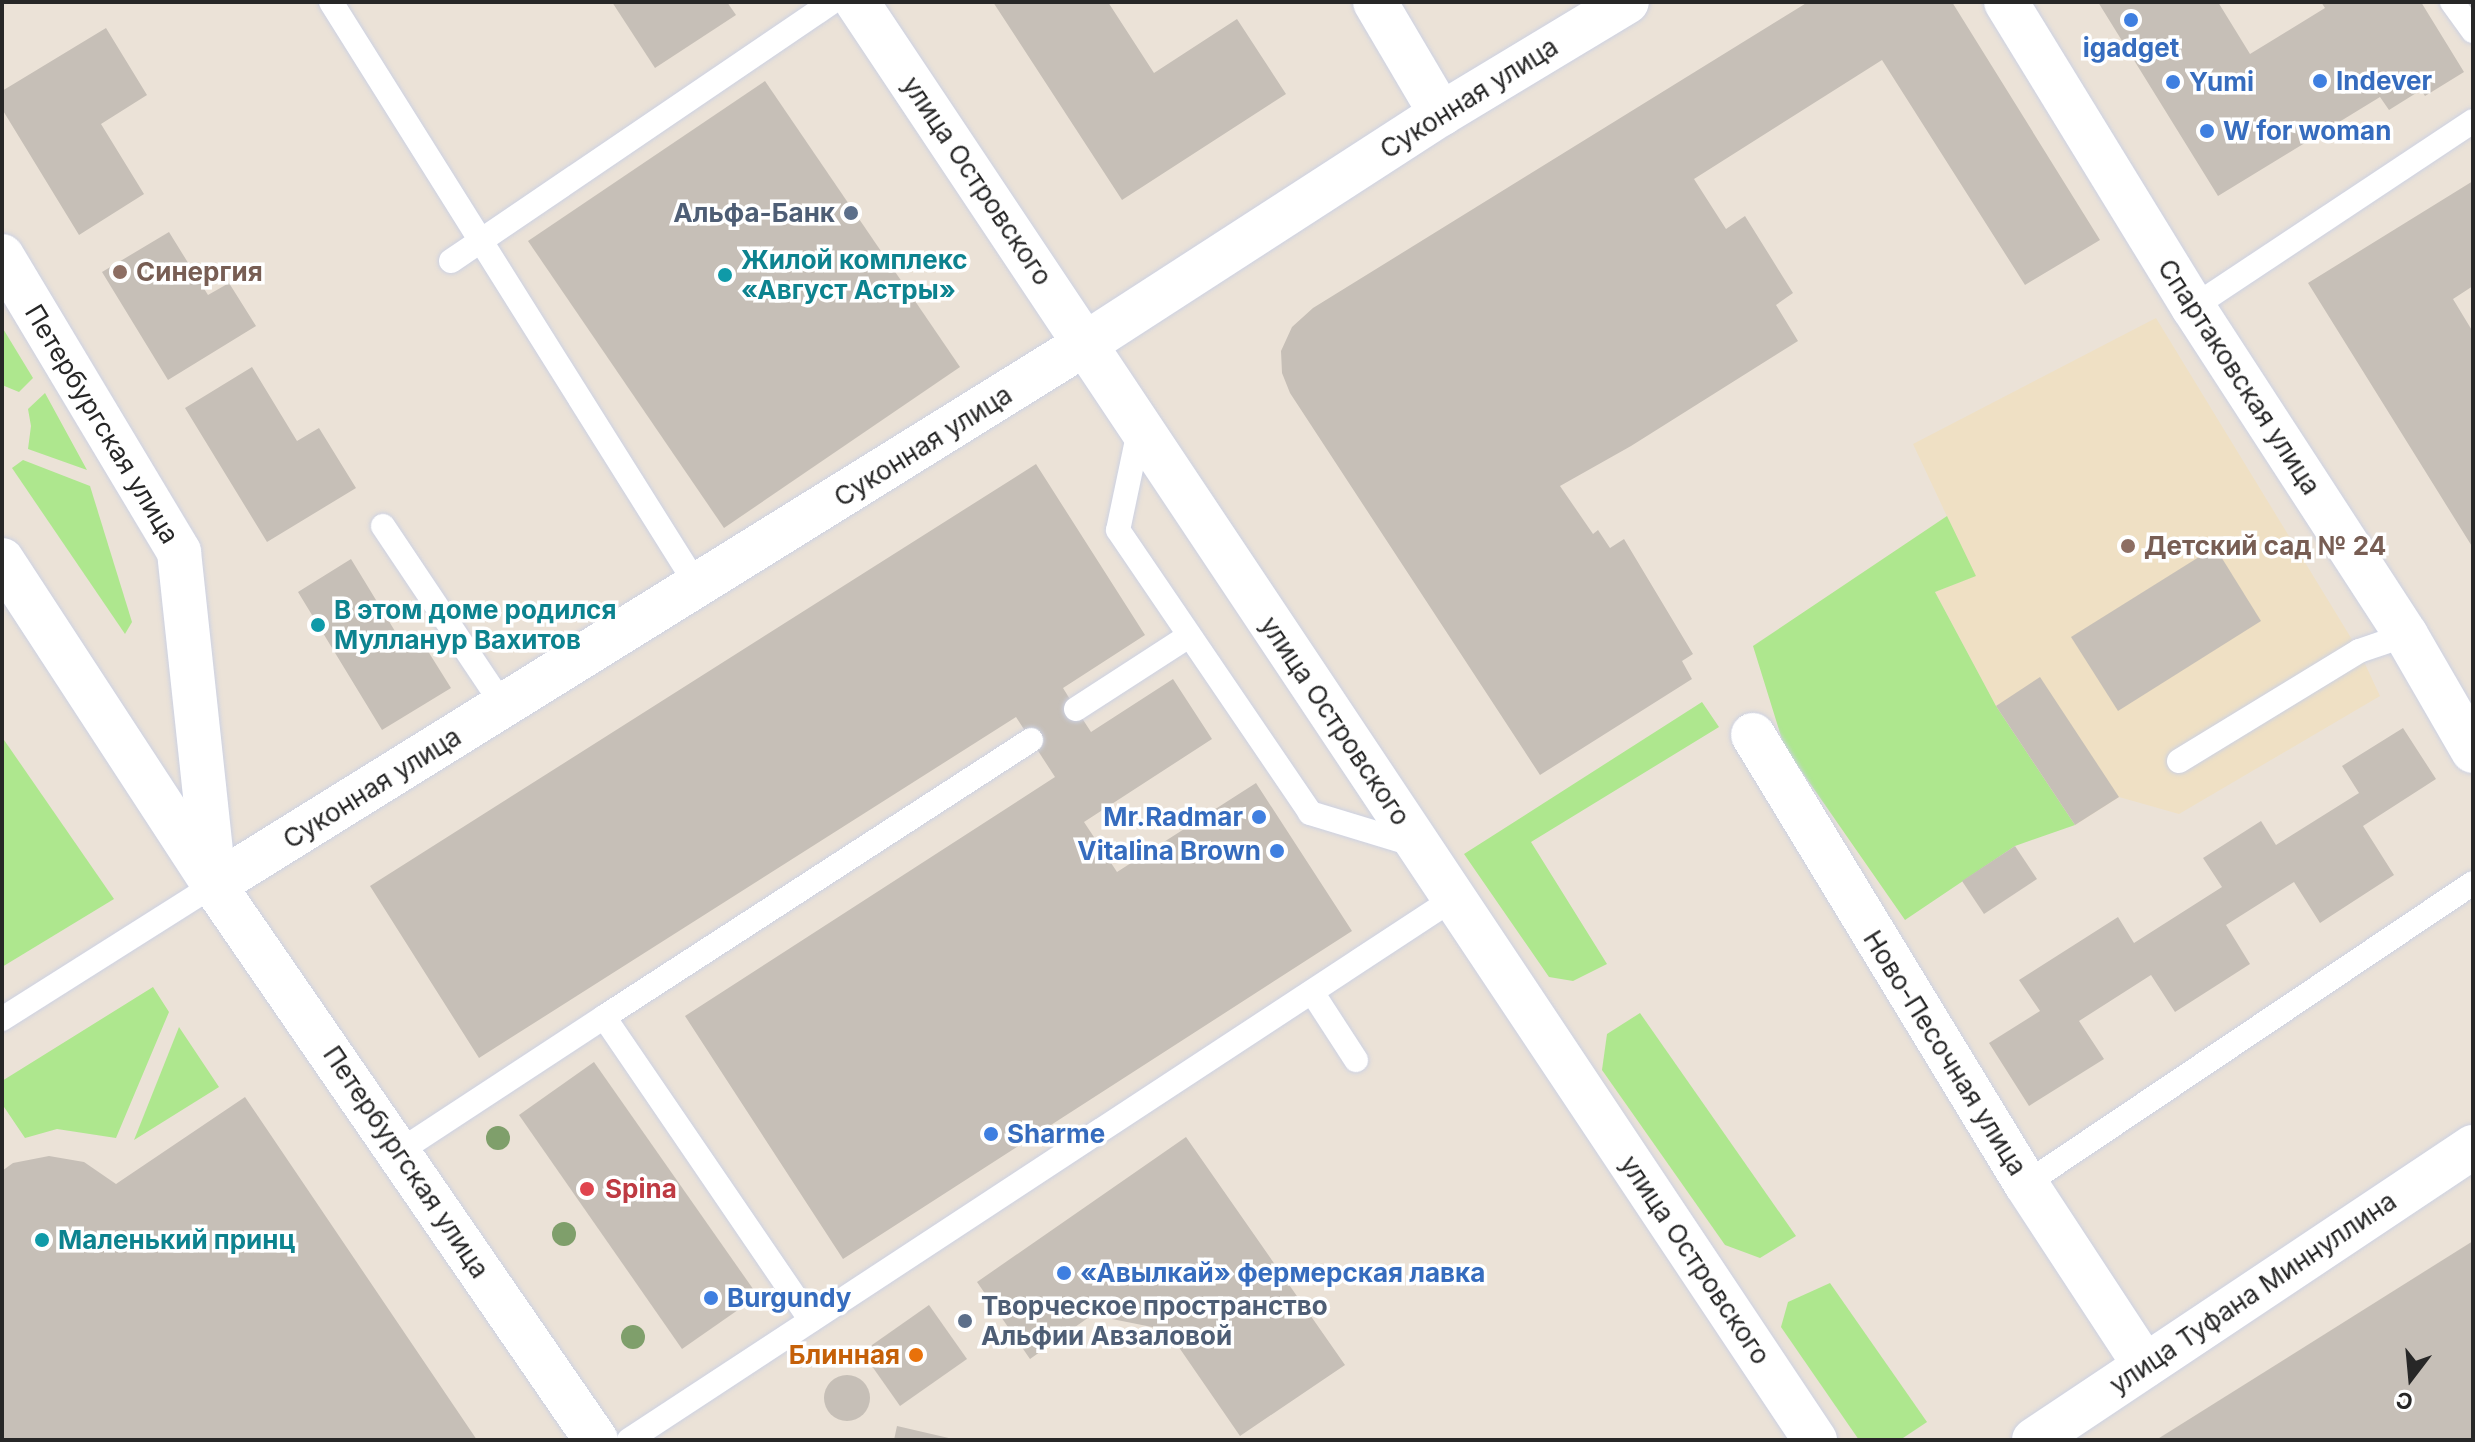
<!DOCTYPE html>
<meta charset="utf-8">
<style>
body{margin:0}
#map{position:relative;width:2475px;height:1442px;overflow:hidden;background:#ebe2d7;font-family:Inter,sans-serif}
div>[style]{position:absolute}
[style*='--x']{left:calc(var(--x)*1px);top:calc(var(--y)*1px);width:calc(var(--w)*1px);rotate:calc(var(--a)*1deg)}
.education>*{inset:0;background:#efe0c4}
.green>*{inset:0;background:#aee78e}
.building>*{inset:0;background:#c6bfb7}
.round{border-radius:50%}
.roads{filter:drop-shadow(0 0 2px #ccd1e2) drop-shadow(0 0 2px #ccd1e2)}
.lane>*{height:24px;margin:-12px;padding:0 12px;transform-origin:12px;border-radius:12px;background:#fff}
.street>*{height:44px;margin:-22px;padding:0 22px;transform-origin:22px;border-radius:22px;background:#fff}
.secondary>*{height:44px;margin:-22px;padding:0 22px;transform-origin:22px;border-radius:22px;background:#fff}
.trees>*{width:24px;height:24px;margin:-12px;border-radius:50%;background:#7f9f6b}
.dots>*{width:22px;height:22px;translate:-50% -50%;box-sizing:border-box;border:4px solid #fff;border-radius:50%}
span{translate:-50% -50%;white-space:nowrap;text-align:center;line-height:1.15;-webkit-text-stroke:7px #fff;paint-order:stroke}
.shop-label{font-size:26px;color:#366cbe;font-weight:700}
.left{translate:0 -50%;text-align:left}
.right{translate:-100% -50%;text-align:right}
.street-label{font-size:26px;color:#272727}
.service-label{font-size:26px;color:#4e5e75;font-weight:700}
.culture-label{font-size:26px;color:#0d838f;font-weight:700}
.education-label{font-size:26px;color:#785e54;font-weight:700}
.health-label{font-size:26px;color:#be3a42;font-weight:700}
.food-label{font-size:26px;color:#c56008;font-weight:700}
.frame{position:absolute;inset:0;border:4px solid #272727;pointer-events:none}
.north{position:absolute;left:2371px;top:1338px;width:80px;height:80px;-webkit-text-stroke:6px #fff;paint-order:stroke;rotate:196deg;font-size:22px;font-weight:700;line-height:32px;text-align:center;color:#272727}
.north::after{content:'';display:block;margin:auto;width:28px;height:36px;background:#272727;clip-path:polygon(50% 0,100% 100%,50% 72%,0 100%)}
</style>
<div id="map">
<div class="education">
<i style="clip-path:polygon(2156px 318px,2359px 651px,2380px 696px,2179px 814px,2119px 797px,2075px 825px,1996px 706px,1935px 592px,1975px 576px,1913px 444px)"></i>
</div>
<div class="green">
<i style="clip-path:polygon(2px 327px,33px 378px,19px 392px,2px 385px)"></i>
<i style="clip-path:polygon(45px 393px,87px 470px,28px 449px,31px 426px,28px 409px)"></i>
<i style="clip-path:polygon(23px 460px,90px 486px,132px 622px,125px 634px,12px 468px)"></i>
<i style="clip-path:polygon(1947px 516px,1976px 576px,1935px 592px,1996px 706px,2075px 825px,2015px 846px,1905px 920px,1784px 746px,1753px 646px)"></i>
<i style="clip-path:polygon(1702px 702px,1719px 727px,1531px 842px,1607px 964px,1573px 981px,1549px 977px,1464px 854px)"></i>
<i style="clip-path:polygon(2px 737px,114px 899px,2px 967px)"></i>
<i style="clip-path:polygon(153px 987px,169px 1012px,116px 1138px,57px 1129px,25px 1138px,2px 1104px,2px 1081px)"></i>
<i style="clip-path:polygon(1640px 1013px,1796px 1236px,1760px 1258px,1725px 1245px,1602px 1070px,1607px 1034px)"></i>
<i style="clip-path:polygon(179px 1027px,219px 1087px,134px 1140px)"></i>
<i style="clip-path:polygon(1830px 1283px,1927px 1422px,1900px 1440px,1859px 1440px,1781px 1327px,1788px 1302px)"></i>
</div>
<div class="building">
<i style="clip-path:polygon(612px 2px,727px 2px,736px 15px,655px 68px)"></i>
<i style="clip-path:polygon(993px 2px,1108px 2px,1154px 73px,1237px 19px,1286px 94px,1122px 200px)"></i>
<i style="clip-path:polygon(1808px 2px,1952px 2px,2100px 240px,2025px 285px,1882px 60px,1694px 179px,1726px 229px,1745px 216px,1793px 293px,1776px 305px,1798px 341px,1631px 446px,1560px 486px,1593px 534px,1598px 530px,1610px 548px,1624px 539px,1693px 654px,1682px 661px,1692px 679px,1540px 775px,1290px 393px,1282px 373px,1281px 351px,1292px 327px,1313px 308px)"></i>
<i style="clip-path:polygon(2098px 2px,2218px 2px,2250px 54px,2325px 8px,2321px 2px,2421px 2px,2464px 72px,2425px 96px,2421px 90px,2389px 110px,2380px 97px,2218px 196px)"></i>
<i style="clip-path:polygon(106px 28px,147px 95px,101px 124px,144px 194px,79px 235px,2px 109px,2px 91px)"></i>
<i style="clip-path:polygon(765px 81px,960px 367px,724px 528px,528px 241px)"></i>
<i style="clip-path:polygon(2473px 181px,2473px 286px,2453px 299px,2473px 332px,2473px 548px,2308px 283px)"></i>
<i style="clip-path:polygon(169px 232px,208px 295px,229px 283px,256px 326px,168px 380px,102px 272px)"></i>
<i style="clip-path:polygon(252px 367px,297px 441px,319px 428px,356px 488px,267px 542px,185px 408px)"></i>
<i style="clip-path:polygon(1036px 464px,1145px 635px,1063px 688px,1076px 709px,1091px 732px,1173px 679px,1212px 739px,1084px 822px,1117px 872px,1256px 783px,1352px 931px,843px 1259px,685px 1016px,1055px 777px,1016px 717px,479px 1058px,370px 886px)"></i>
<i style="clip-path:polygon(2215px 547px,2261px 621px,2118px 711px,2071px 637px)"></i>
<i style="clip-path:polygon(351px 559px,401px 641px,416px 632px,451px 688px,382px 730px,298px 592px)"></i>
<i style="clip-path:polygon(2040px 677px,2119px 797px,2075px 825px,1996px 706px)"></i>
<i style="clip-path:polygon(2403px 728px,2436px 779px,2363px 826px,2394px 875px,2320px 923px,2294px 882px,2226px 925px,2250px 964px,2175px 1012px,2151px 975px,2079px 1021px,2104px 1059px,2029px 1106px,1989px 1043px,2040px 1011px,2019px 980px,2118px 917px,2134px 943px,2222px 887px,2203px 858px,2261px 821px,2276px 845px,2359px 793px,2342px 766px)"></i>
<i style="clip-path:polygon(2015px 846px,2037px 879px,1984px 914px,1962px 881px)"></i>
<i style="clip-path:polygon(594px 1062px,758px 1296px,682px 1349px,519px 1115px)"></i>
<i style="clip-path:polygon(245px 1097px,477px 1440px,2px 1440px,2px 1171px,13px 1163px,49px 1156px,84px 1162px,116px 1184px)"></i>
<i style="clip-path:polygon(1186px 1137px,1345px 1365px,1240px 1436px,1167px 1330px,1092px 1315px,1030px 1359px,977px 1282px)"></i>
<i style="clip-path:polygon(2473px 1241px,2473px 1440px,2156px 1440px)"></i>
<i style="clip-path:polygon(929px 1305px,967px 1359px,900px 1406px,862px 1352px)"></i>
<i class="round" style="left:824px;top:1375px;width:46px;height:46px"></i>
<i style="clip-path:polygon(897px 1426px,953px 1439px,953px 1440px,894px 1440px)"></i>
</div>
<div class="roads">
<div class="lane">
<i style="--x:331;--y:2;--w:691;--a:57.9"></i>
<i style="--x:2452;--y:2;--w:36;--a:54"></i>
<i style="--x:451;--y:261;--w:461;--a:-34.2"></i>
<i style="--x:2193;--y:307;--w:336;--a:-33.6"></i>
<i style="--x:1140;--y:426;--w:106;--a:101.9"></i>
<i style="--x:1118;--y:530;--w:342;--a:55.8"></i>
<i style="--x:1310;--y:813;--w:110;--a:16.9"></i>
<i style="--x:383;--y:526;--w:218;--a:56.2"></i>
<i style="--x:1076;--y:709;--w:135;--a:-32.9"></i>
<i style="--x:2179;--y:761;--w:211;--a:-31.4"></i>
<i style="--x:2359;--y:651;--w:50;--a:-18.8"></i>
<i style="--x:1312;--y:992;--w:81;--a:57.1"></i>
<i style="--x:604;--y:1017;--w:509;--a:-32.97"></i>
<i style="--x:2;--y:1019;--w:251;--a:-32.3"></i>
<i style="--x:400;--y:1151;--w:244;--a:-33.3"></i>
<i style="--x:604;--y:1017;--w:367;--a:55.7"></i>
<i style="--x:2018;--y:1189;--w:548;--a:-33.92"></i>
<i style="--x:629;--y:1440;--w:986;--a:-33.29"></i>
</div>
<div class="street">
<i style="--x:1375;--y:2;--w:130;--a:59.5"></i>
<i style="--x:2006;--y:2;--w:358;--a:58.5"></i>
<i style="--x:2193;--y:307;--w:391;--a:57"></i>
<i style="--x:2406;--y:635;--w:134;--a:60"></i>
<i style="--x:2;--y:256;--w:345;--a:59.1"></i>
<i style="--x:179;--y:552;--w:329;--a:83.9"></i>
<i style="--x:2;--y:560;--w:388;--a:56.9"></i>
<i style="--x:214;--y:885;--w:674;--a:55.46"></i>
<i style="--x:1753;--y:735;--w:525;--a:58.7"></i>
<i style="--x:2026;--y:1184;--w:217;--a:56.8"></i>
<i style="--x:214;--y:885;--w:1025;--a:-31.85"></i>
<i style="--x:1085;--y:344;--w:424;--a:-32.9"></i>
<i style="--x:1441;--y:114;--w:217;--a:-31.1"></i>
</div>
<div class="secondary">
<i style="--x:857;--y:2;--w:1728;--a:56.33"></i>
<i style="--x:2034;--y:1440;--w:528;--a:-33.72"></i>
</div>
</div>
<div class="trees">
<i style="left:498px;top:1138px"></i>
<i style="left:564px;top:1234px"></i>
<i style="left:633px;top:1337px"></i>
</div>
<div class="dots">
<i style="left:2131px;top:20px;background:#3f7fe0"></i>
<i style="left:2320px;top:81px;background:#3f7fe0"></i>
<i style="left:2173px;top:82px;background:#3f7fe0"></i>
<i style="left:2207px;top:131px;background:#3f7fe0"></i>
<i style="left:851px;top:213px;background:#5c6f8a"></i>
<i style="left:120px;top:272px;background:#8d6e63"></i>
<i style="left:725px;top:275px;background:#0f9aa8"></i>
<i style="left:2128px;top:546px;background:#8d6e63"></i>
<i style="left:318px;top:625px;background:#0f9aa8"></i>
<i style="left:1259px;top:817px;background:#3f7fe0"></i>
<i style="left:1277px;top:851px;background:#3f7fe0"></i>
<i style="left:991px;top:1134px;background:#3f7fe0"></i>
<i style="left:587px;top:1189px;background:#e0444e"></i>
<i style="left:42px;top:1240px;background:#0f9aa8"></i>
<i style="left:1064px;top:1273px;background:#3f7fe0"></i>
<i style="left:711px;top:1298px;background:#3f7fe0"></i>
<i style="left:965px;top:1321px;background:#5c6f8a"></i>
<i style="left:916px;top:1355px;background:#e8710a"></i>
</div>
<div class="shop-label">
<span style="left:2131px;top:48px">igadget</span>
<span class="left" style="left:2336px;top:81px">Indever</span>
<span class="left" style="left:2189px;top:82px">Yumi</span>
<span class="left" style="left:2223px;top:131px">W for woman</span>
<span class="right" style="left:1243px;top:817px">Mr.Radmar</span>
<span class="right" style="left:1261px;top:851px">Vitalina Brown</span>
<span class="left" style="left:1007px;top:1134px">Sharme</span>
<span class="left" style="left:1080px;top:1273px">«Авылкай» фермерская лавка</span>
<span class="left" style="left:727px;top:1298px">Burgundy</span>
</div>
<div class="street-label">
<span style="left:1469px;top:98px;rotate:-32deg">Суконная улица</span>
<span style="left:977px;top:181px;rotate:56deg">улица Островского</span>
<span style="left:2239px;top:377px;rotate:57deg">Спартаковская улица</span>
<span style="left:102px;top:424px;rotate:59deg">Петербургская улица</span>
<span style="left:923px;top:446px;rotate:-32deg">Суконная улица</span>
<span style="left:1335px;top:721px;rotate:56deg">улица Островского</span>
<span style="left:372px;top:788px;rotate:-32deg">Суконная улица</span>
<span style="left:1945px;top:1053px;rotate:58deg">Ново-Песочная улица</span>
<span style="left:406px;top:1162px;rotate:56deg">Петербургская улица</span>
<span style="left:1695px;top:1260px;rotate:56deg">улица Островского</span>
<span style="left:2253px;top:1293px;rotate:-34deg">улица Туфана Миннуллина</span>
</div>
<div class="service-label">
<span class="right" style="left:835px;top:213px">Альфа-Банк</span>
<span class="left" style="left:981px;top:1321px">Творческое пространство<br>Альфии Авзаловой</span>
</div>
<div class="culture-label">
<span class="left" style="left:741px;top:275px">Жилой комплекс<br>«Август Астры»</span>
<span class="left" style="left:334px;top:625px">В этом доме родился<br>Мулланур Вахитов</span>
<span class="left" style="left:58px;top:1240px">Маленький принц</span>
</div>
<div class="education-label">
<span class="left" style="left:136px;top:272px">Синергия</span>
<span class="left" style="left:2144px;top:546px">Детский сад № 24</span>
</div>
<div class="health-label">
<span class="left" style="left:605px;top:1189px">Spina</span>
</div>
<div class="food-label">
<span class="right" style="left:900px;top:1355px">Блинная</span>
</div>
<div class="frame"></div>
<div class="north">С</div>
</div>
